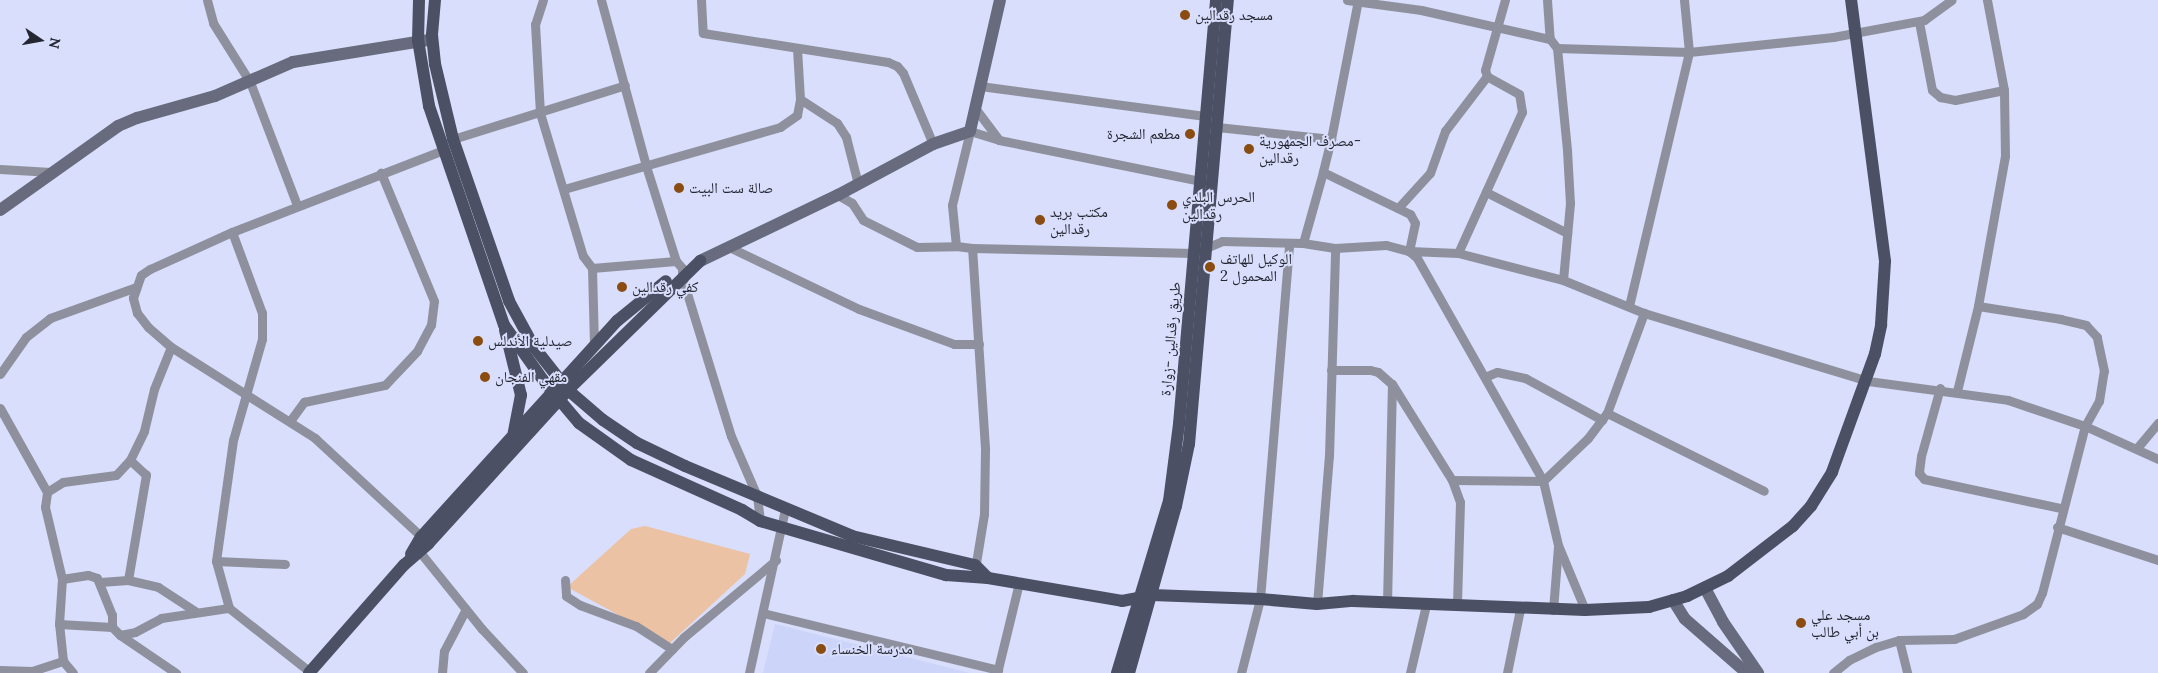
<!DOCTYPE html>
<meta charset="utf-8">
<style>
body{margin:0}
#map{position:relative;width:2158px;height:673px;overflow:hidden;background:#d8defb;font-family:Lora,"Noto Naskh Arabic",serif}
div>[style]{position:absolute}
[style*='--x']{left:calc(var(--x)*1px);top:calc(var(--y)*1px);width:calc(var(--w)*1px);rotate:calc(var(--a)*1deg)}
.built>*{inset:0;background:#cdd4f9}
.green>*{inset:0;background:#ecc2a4}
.street>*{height:9px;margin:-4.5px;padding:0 4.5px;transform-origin:4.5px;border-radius:4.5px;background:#8e919d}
.secondary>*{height:12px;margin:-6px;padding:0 6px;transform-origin:6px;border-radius:6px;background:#676b7d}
.primary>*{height:12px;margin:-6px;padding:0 6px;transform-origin:6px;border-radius:6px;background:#4c5065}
.dots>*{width:14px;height:14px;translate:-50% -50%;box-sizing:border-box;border:2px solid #d8defb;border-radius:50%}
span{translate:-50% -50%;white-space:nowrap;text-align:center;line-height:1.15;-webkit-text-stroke:4px #d8defb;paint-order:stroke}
.poi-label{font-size:15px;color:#242631}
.left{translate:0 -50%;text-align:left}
.right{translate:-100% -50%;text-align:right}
.street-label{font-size:15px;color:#242631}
.north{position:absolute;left:15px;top:15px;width:50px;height:50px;-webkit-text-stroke:4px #d8defb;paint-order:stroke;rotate:102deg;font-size:14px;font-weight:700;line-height:20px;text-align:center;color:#242631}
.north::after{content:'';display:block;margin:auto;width:18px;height:22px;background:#242631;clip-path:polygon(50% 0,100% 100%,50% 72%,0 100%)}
</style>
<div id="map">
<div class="built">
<i style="clip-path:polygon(775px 624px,970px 673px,763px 673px)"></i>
</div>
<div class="green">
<i style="clip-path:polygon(645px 526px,750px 554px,745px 574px,670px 643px,567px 587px,631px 529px)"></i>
</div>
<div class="street">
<i style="--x:207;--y:0;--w:24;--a:75"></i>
<i style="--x:213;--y:23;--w:70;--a:57.9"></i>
<i style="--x:250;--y:82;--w:132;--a:69.1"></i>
<i style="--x:543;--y:0;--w:25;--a:108"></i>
<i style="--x:535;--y:24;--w:89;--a:86.8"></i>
<i style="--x:540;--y:113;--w:149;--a:73.3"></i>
<i style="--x:583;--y:256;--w:15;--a:53"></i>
<i style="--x:592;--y:268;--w:79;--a:88.5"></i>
<i style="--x:601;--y:0;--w:172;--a:74.8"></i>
<i style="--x:646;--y:166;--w:100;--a:72.5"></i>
<i style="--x:676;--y:261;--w:9;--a:49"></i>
<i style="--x:682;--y:268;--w:9;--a:90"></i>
<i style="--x:682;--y:277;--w:166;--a:72.9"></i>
<i style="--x:731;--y:436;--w:65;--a:66.6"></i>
<i style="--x:757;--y:496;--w:25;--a:83"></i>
<i style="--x:701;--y:0;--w:33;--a:87"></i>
<i style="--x:703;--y:33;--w:187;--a:8.9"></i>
<i style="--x:888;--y:62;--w:10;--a:24"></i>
<i style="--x:897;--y:66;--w:9;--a:49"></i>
<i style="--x:903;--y:73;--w:77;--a:67.1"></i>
<i style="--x:1347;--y:0;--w:75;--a:7.7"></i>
<i style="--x:1421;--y:10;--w:132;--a:12.7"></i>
<i style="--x:1547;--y:0;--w:39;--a:86"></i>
<i style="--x:1550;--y:39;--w:11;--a:52"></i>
<i style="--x:1557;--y:48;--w:102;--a:84.4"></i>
<i style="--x:1567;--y:150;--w:53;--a:86.8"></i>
<i style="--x:1570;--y:203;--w:77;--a:95.2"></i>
<i style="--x:1919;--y:22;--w:69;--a:79.2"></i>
<i style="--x:1932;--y:90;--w:11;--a:41"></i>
<i style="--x:1940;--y:97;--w:15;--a:11"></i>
<i style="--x:1955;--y:100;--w:50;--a:-11.5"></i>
<i style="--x:1557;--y:48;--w:132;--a:1.7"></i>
<i style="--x:1689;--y:52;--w:145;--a:-5.9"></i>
<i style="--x:1833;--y:37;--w:93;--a:-10.6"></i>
<i style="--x:1924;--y:20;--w:34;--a:-36"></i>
<i style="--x:980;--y:86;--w:227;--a:7.6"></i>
<i style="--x:800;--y:99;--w:44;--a:33"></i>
<i style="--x:837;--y:123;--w:17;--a:57"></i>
<i style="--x:846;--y:137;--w:49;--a:75.7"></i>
<i style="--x:975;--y:108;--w:40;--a:53"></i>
<i style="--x:999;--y:140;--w:206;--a:11.5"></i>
<i style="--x:1217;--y:127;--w:115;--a:6"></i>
<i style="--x:1331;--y:139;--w:142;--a:-79"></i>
<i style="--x:453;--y:139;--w:180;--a:-17.4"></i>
<i style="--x:1331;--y:139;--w:34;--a:104"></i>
<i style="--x:1323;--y:172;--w:97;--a:25.8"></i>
<i style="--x:1410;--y:214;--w:10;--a:61"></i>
<i style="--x:1415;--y:223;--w:29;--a:102"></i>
<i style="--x:1409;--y:251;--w:49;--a:2.3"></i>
<i style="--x:1458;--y:253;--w:108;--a:14.4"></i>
<i style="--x:1563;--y:280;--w:87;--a:22.2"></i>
<i style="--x:1644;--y:313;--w:234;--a:16.9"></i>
<i style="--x:1868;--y:381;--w:141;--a:7.7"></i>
<i style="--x:2008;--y:400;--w:81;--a:18.7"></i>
<i style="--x:2085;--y:426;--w:80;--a:24.3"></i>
<i style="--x:0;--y:169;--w:51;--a:3.4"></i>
<i style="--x:564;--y:189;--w:225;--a:-16"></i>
<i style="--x:780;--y:127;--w:21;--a:-35"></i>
<i style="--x:797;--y:115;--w:16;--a:-79"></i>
<i style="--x:800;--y:99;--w:51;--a:-93.4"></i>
<i style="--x:1486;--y:192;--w:91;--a:26.8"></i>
<i style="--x:838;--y:195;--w:16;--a:30"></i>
<i style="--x:852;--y:203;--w:20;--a:57"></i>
<i style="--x:863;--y:220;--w:60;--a:26.6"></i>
<i style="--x:917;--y:247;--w:39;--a:-1"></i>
<i style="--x:1398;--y:208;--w:47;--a:-47.6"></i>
<i style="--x:1430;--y:173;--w:45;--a:-70.3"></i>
<i style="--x:1445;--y:131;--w:69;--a:-52.6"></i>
<i style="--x:232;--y:232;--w:86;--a:69.7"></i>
<i style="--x:262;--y:313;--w:26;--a:90"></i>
<i style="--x:262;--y:339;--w:105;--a:106"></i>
<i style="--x:233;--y:440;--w:122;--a:98"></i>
<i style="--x:216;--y:561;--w:49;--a:74.5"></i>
<i style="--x:229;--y:608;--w:103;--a:38.3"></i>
<i style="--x:1303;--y:243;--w:74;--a:-74.3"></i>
<i style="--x:729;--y:247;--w:144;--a:25.5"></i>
<i style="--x:859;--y:309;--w:101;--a:20.2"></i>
<i style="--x:954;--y:344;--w:25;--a:0"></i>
<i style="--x:972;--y:248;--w:16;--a:-173"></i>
<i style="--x:956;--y:246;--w:41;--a:-95.6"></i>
<i style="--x:952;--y:205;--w:76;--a:-76.3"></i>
<i style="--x:970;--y:131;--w:28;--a:17"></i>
<i style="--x:1458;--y:253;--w:155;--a:-65.6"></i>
<i style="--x:1522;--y:112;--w:18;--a:-99"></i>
<i style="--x:1519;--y:94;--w:37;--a:-151"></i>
<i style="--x:1487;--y:76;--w:6;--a:-108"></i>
<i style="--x:1485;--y:70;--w:73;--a:-74.1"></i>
<i style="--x:592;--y:268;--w:84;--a:-4.8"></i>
<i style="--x:1629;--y:306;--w:261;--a:-76.7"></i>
<i style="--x:1689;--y:52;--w:52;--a:-95.5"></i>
<i style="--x:1331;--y:370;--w:39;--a:0"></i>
<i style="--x:1370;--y:370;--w:8;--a:14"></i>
<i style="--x:1378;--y:372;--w:18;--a:41"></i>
<i style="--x:1392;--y:384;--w:113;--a:58"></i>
<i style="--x:1452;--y:480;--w:23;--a:70"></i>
<i style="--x:1460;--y:502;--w:104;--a:91.7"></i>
<i style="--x:0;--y:374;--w:45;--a:-54.9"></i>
<i style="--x:26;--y:337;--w:31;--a:-38"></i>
<i style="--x:50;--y:318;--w:91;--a:-19.8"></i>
<i style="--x:1485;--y:377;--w:13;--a:-23"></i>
<i style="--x:1497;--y:372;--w:29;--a:12"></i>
<i style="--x:1525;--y:378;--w:88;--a:28.6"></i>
<i style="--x:1940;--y:388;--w:71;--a:105.6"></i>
<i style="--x:1921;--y:456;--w:17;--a:97"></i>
<i style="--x:1919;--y:473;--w:8;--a:50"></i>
<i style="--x:1924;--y:479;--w:140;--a:12"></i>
<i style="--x:1957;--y:391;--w:88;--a:-76.1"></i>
<i style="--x:1978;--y:306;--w:152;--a:-79.8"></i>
<i style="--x:2005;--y:156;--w:66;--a:-90.9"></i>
<i style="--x:2004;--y:90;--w:92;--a:-100.7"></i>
<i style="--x:0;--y:408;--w:96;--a:60.8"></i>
<i style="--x:1607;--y:413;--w:175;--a:26.4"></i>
<i style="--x:290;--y:421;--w:24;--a:-54"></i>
<i style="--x:304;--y:402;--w:83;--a:-11.9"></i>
<i style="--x:385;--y:385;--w:47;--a:-46.7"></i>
<i style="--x:417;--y:351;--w:30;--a:-62"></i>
<i style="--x:431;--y:325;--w:24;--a:-83"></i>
<i style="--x:434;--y:301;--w:139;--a:-112.5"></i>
<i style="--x:2137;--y:448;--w:33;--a:-50"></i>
<i style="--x:1452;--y:480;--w:91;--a:0.6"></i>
<i style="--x:1543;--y:481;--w:62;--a:-43.7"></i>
<i style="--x:1588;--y:438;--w:31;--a:-53"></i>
<i style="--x:1607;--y:413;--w:107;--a:-69.7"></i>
<i style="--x:2057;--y:527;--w:106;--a:18.1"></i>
<i style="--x:425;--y:540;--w:150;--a:-137.2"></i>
<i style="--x:315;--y:438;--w:170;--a:-147.7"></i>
<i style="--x:171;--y:347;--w:30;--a:-139"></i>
<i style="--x:148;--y:327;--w:18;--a:-128"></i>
<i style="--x:137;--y:313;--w:16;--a:-105"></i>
<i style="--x:133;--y:298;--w:24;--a:-71"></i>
<i style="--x:141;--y:275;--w:11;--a:-34"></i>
<i style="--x:150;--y:269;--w:90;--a:-24.3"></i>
<i style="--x:232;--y:232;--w:226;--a:-21.2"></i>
<i style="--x:419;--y:551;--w:100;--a:51.1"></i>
<i style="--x:482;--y:629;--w:60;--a:47"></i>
<i style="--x:216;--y:561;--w:69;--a:2.5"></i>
<i style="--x:975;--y:569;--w:56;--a:-80.7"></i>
<i style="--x:984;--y:514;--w:66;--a:-89.1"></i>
<i style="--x:985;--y:448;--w:200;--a:-93.7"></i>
<i style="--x:972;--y:248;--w:222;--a:1.3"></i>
<i style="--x:1194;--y:253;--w:30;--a:-23"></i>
<i style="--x:1222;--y:241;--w:81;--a:1.4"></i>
<i style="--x:1303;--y:243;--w:32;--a:9"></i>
<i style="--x:1335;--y:248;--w:51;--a:-3.4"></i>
<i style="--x:1386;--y:245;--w:24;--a:15"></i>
<i style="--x:1409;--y:251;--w:11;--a:41"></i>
<i style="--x:1417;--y:258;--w:256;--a:60.5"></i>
<i style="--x:1543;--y:481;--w:66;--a:76.8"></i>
<i style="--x:1558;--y:545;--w:70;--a:67.4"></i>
<i style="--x:62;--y:579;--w:26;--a:-9"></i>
<i style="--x:88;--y:575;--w:9;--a:18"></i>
<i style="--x:97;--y:578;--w:40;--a:68"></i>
<i style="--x:112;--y:615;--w:12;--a:90"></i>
<i style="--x:112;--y:627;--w:11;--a:45"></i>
<i style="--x:120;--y:635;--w:15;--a:-11"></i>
<i style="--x:135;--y:632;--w:30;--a:-28"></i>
<i style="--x:161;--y:618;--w:69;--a:-8.4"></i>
<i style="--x:128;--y:580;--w:107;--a:-80.3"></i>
<i style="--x:146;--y:475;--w:22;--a:-137"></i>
<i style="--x:565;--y:580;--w:16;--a:86"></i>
<i style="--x:566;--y:596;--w:17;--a:33"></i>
<i style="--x:580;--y:605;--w:60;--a:20.6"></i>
<i style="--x:636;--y:626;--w:43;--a:32.6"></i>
<i style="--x:100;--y:582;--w:28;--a:-4"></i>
<i style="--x:128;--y:580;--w:31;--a:13"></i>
<i style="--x:158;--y:587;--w:44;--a:33"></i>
<i style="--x:1387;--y:603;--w:219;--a:-88.7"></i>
<i style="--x:1317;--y:604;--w:148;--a:-85.4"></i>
<i style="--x:1329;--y:456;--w:208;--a:-88.3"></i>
<i style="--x:1553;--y:610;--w:64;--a:-85.5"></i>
<i style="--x:763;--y:613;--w:242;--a:13.6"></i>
<i style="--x:59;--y:624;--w:53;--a:3.2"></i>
<i style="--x:120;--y:635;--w:68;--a:34.2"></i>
<i style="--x:1899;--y:640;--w:34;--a:76"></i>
<i style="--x:0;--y:670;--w:32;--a:2"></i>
<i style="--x:32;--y:671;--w:33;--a:-18"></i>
<i style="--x:73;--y:673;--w:16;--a:-130"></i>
<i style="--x:63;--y:661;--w:37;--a:-96"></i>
<i style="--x:59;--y:624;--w:45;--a:-86.2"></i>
<i style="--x:62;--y:579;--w:74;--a:-103.3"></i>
<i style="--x:45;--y:507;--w:15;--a:-82"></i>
<i style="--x:47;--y:492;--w:19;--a:-32"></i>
<i style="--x:63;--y:482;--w:53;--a:-7.5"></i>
<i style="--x:116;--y:475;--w:21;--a:-47"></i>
<i style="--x:130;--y:460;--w:32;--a:-64"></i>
<i style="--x:144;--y:431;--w:43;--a:-76.6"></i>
<i style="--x:154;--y:389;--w:45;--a:-68"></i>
<i style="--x:442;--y:673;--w:22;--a:-85"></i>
<i style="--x:444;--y:651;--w:47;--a:-62.4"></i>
<i style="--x:649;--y:673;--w:50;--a:-45.8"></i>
<i style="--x:684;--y:637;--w:120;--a:-39.9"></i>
<i style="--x:749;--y:673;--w:168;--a:-77.6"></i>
<i style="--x:997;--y:673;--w:93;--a:-76.3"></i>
<i style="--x:1241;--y:673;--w:76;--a:-75.6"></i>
<i style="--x:1260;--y:599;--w:356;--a:-85.3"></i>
<i style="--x:1410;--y:673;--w:70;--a:-76.8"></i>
<i style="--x:1507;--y:673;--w:65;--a:-78.5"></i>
<i style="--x:1833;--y:673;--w:21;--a:-39"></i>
<i style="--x:1849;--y:660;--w:30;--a:-26"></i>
<i style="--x:1876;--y:647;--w:24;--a:-17"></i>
<i style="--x:1899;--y:640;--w:55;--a:-1"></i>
<i style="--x:1954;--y:639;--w:73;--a:-19.9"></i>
<i style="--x:2023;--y:614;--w:17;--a:-36"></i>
<i style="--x:2037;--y:604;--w:12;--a:-66"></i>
<i style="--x:2042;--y:593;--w:172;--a:-75.6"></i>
<i style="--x:2085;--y:426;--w:29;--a:-61"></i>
<i style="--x:2099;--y:401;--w:30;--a:-81"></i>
<i style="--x:2104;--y:371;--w:35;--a:-102"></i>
<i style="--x:2097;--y:337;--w:16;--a:-133"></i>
<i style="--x:2086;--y:325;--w:26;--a:-167"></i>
<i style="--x:2061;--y:319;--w:84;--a:-171.1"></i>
</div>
<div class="secondary">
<i style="--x:0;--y:210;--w:145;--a:-35.4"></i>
<i style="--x:118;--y:126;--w:21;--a:-23"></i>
<i style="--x:137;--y:118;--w:81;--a:-15.8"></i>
<i style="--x:215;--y:96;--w:85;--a:-23.6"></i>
<i style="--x:293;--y:62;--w:138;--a:-9.2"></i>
<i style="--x:700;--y:261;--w:153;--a:-25.6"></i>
<i style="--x:838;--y:195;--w:108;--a:-28.2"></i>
<i style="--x:933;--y:144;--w:39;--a:-19"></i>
<i style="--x:970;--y:131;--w:134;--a:-77.1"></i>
<i style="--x:1705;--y:588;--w:38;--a:62"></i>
<i style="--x:1723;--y:622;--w:62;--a:55.5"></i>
<i style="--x:1673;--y:600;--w:22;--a:58"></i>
<i style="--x:1685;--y:619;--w:82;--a:41.1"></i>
</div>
<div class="primary">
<i style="--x:419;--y:0;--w:40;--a:91.4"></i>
<i style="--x:418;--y:40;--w:67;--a:80.5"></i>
<i style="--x:429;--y:106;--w:231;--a:71.1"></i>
<i style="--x:504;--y:325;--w:72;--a:54.6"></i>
<i style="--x:546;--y:384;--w:51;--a:49.8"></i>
<i style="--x:579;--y:423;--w:64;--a:35.4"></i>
<i style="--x:631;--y:460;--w:122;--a:24.2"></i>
<i style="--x:742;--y:510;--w:21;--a:31"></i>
<i style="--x:760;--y:521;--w:194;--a:16.2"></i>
<i style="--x:946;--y:575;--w:42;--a:4.1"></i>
<i style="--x:988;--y:578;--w:136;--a:9.7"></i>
<i style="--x:1122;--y:601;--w:31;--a:-11"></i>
<i style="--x:1152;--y:595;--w:108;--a:2.1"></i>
<i style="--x:1260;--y:599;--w:57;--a:5"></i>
<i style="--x:1317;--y:604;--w:36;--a:-5"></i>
<i style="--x:1353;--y:601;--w:232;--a:2.2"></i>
<i style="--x:1585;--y:610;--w:64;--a:-2.7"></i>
<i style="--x:1649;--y:607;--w:40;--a:-16"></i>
<i style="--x:1687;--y:596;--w:46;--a:-26"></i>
<i style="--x:1728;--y:576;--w:82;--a:-37.6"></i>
<i style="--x:1793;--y:526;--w:27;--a:-48"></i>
<i style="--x:1811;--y:506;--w:40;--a:-58"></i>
<i style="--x:1832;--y:472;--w:126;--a:-70"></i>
<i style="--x:1875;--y:354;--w:30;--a:-78"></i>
<i style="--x:1881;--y:325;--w:64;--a:-86.4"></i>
<i style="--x:1885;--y:261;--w:263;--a:-97.4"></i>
<i style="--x:435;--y:0;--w:35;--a:95"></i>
<i style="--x:432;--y:35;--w:29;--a:84"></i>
<i style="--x:435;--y:64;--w:77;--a:76.5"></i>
<i style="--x:453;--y:139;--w:171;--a:70.9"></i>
<i style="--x:509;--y:301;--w:52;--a:61.5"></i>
<i style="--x:534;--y:347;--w:55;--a:51.7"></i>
<i style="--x:568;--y:390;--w:46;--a:40.6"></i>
<i style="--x:603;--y:420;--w:41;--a:34.1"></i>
<i style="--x:637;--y:443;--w:53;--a:25.6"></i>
<i style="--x:685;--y:466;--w:181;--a:22.7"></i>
<i style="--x:852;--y:536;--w:126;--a:13.3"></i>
<i style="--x:975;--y:565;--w:18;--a:45"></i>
<i style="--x:505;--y:330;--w:67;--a:76.2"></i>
<i style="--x:521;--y:395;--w:38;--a:101"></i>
<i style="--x:411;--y:554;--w:20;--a:-60"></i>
<i style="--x:421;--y:537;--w:292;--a:-47.8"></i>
<i style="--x:617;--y:321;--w:63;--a:-39.2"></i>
<i style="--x:309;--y:673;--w:144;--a:-48.7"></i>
<i style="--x:404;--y:565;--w:32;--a:-41"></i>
<i style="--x:428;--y:544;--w:208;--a:-47.7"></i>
<i style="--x:568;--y:390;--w:185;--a:-44.3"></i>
<i style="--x:1117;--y:673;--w:180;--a:-73.2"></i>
<i style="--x:1169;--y:501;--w:78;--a:-82.6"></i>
<i style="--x:1179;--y:424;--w:426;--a:-85"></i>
<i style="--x:1129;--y:673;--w:173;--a:-74.3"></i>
<i style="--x:1176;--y:506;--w:63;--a:-78.2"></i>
<i style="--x:1189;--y:444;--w:446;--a:-85"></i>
</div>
<div class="dots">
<i style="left:1185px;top:15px;background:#8a4c11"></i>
<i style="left:1190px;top:134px;background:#8a4c11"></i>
<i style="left:1249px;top:149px;background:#8a4c11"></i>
<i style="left:679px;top:188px;background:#8a4c11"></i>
<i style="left:1172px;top:205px;background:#8a4c11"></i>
<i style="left:1040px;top:220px;background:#8a4c11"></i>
<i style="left:1210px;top:267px;background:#8a4c11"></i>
<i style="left:622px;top:287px;background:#8a4c11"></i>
<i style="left:478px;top:341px;background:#8a4c11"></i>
<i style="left:485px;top:377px;background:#8a4c11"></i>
<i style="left:1801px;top:623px;background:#8a4c11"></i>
<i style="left:821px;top:649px;background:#8a4c11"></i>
</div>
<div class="poi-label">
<span class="left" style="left:1195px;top:15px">مسجد رقدالين</span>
<span class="right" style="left:1180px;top:134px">مطعم الشجرة</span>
<span class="left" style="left:1259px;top:149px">مصرف الجمهورية-<br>رقدالين</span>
<span class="left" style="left:689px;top:188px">صالة ست البيت</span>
<span class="left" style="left:1182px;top:205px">الحرس البلدي<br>رقدالين</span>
<span class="left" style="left:1050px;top:220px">مكتب بريد<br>رقدالين</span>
<span class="left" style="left:1220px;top:267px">الوكيل للهاتف<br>المحمول 2</span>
<span class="left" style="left:632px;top:287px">كفي رقدالين</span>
<span class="left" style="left:488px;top:341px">صيدلية الأندلس</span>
<span class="left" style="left:495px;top:377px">مقهي الفنجان</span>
<span class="left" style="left:1811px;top:623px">مسجد علي<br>بن أبي طالب</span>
<span class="left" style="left:831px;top:649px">مدرسة الخنساء</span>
</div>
<div class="street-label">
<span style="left:1170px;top:339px;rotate:-85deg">طريق رقدالين -زوارة</span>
</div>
<div class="north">N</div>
</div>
